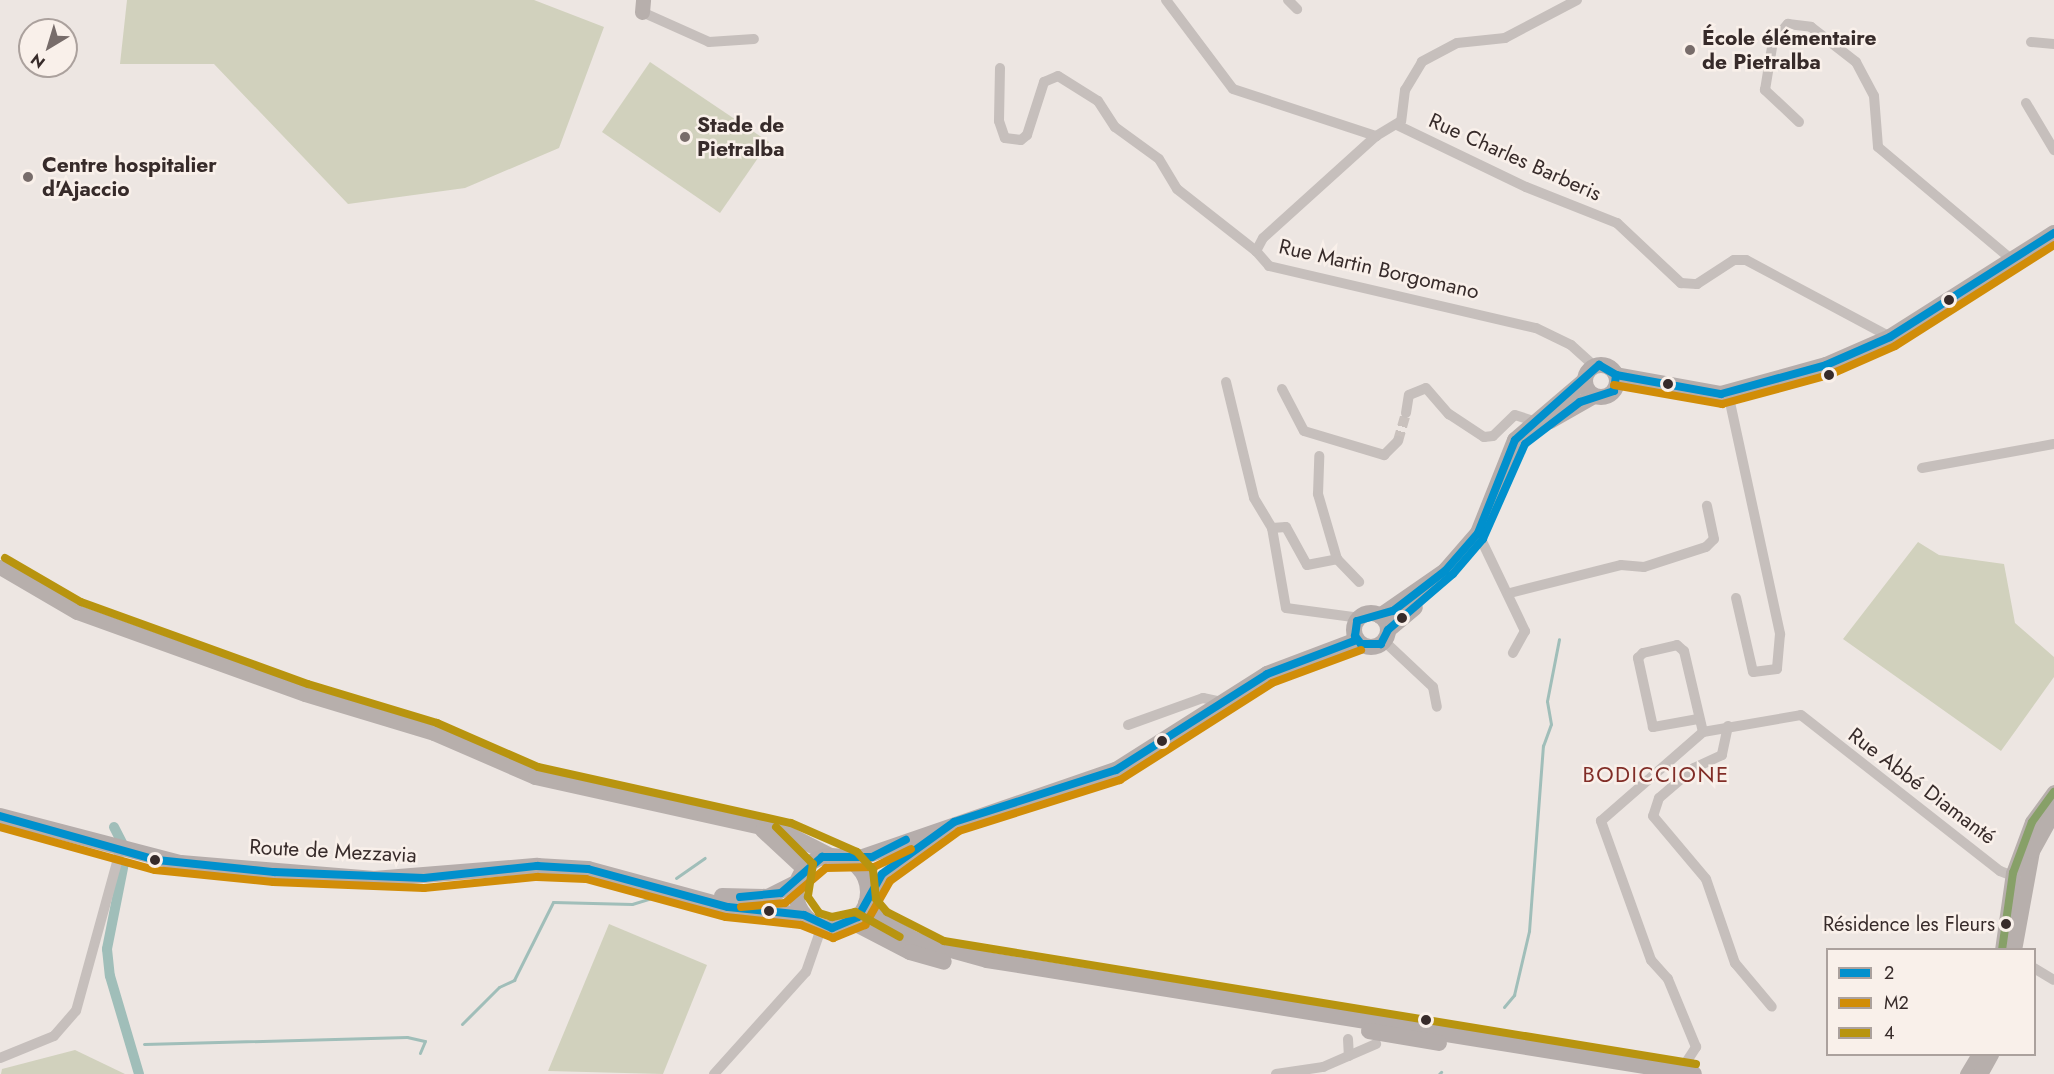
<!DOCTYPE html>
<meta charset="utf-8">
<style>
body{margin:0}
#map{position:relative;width:2054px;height:1074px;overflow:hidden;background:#ede6e2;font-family:Jost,sans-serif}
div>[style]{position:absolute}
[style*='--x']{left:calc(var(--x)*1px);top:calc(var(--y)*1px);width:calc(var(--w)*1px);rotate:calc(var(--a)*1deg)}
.green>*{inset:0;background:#d1d1bd}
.stream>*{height:3px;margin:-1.5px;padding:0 1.5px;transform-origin:1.5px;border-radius:1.5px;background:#a0beb9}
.canal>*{height:10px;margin:-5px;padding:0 5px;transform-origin:5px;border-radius:5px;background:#a0beb9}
.street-tunnel>*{height:10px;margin-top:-5px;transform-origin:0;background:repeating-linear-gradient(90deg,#c9c1bd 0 10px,transparent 0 15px)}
.street>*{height:10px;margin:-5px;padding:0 5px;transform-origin:5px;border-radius:5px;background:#c6bfbc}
.secondary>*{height:15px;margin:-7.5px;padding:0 7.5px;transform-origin:7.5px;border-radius:7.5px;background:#b7afac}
.primary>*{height:16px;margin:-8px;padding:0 8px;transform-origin:8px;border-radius:8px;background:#b5adab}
.primary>.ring{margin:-8px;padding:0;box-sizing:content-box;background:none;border:16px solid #b5adab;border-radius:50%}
.bus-1>*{height:8px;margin:-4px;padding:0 4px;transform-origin:4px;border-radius:4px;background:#0090cd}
.bus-2>*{height:8px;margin:-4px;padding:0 4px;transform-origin:4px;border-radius:4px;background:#d18d08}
.bus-3>*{height:8px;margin:-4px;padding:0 4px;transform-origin:4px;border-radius:4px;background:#b8940f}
.bus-4>*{height:8px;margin:-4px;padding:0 4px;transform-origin:4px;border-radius:4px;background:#87a068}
.dots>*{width:16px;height:16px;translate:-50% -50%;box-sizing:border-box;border:3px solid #f9f0ea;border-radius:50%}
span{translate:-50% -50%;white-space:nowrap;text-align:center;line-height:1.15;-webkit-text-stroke:5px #f9f0ea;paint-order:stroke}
.bus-label{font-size:20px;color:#372b2a}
.right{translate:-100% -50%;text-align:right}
.poi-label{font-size:21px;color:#372b2a;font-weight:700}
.left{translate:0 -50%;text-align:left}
.street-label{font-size:21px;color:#372b2a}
.neighbourhood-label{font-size:22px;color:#812d27;letter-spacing:1.5px}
.legend{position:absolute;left:1826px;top:948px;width:210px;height:108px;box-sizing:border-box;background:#f9f0ea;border:2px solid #aba19d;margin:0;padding:8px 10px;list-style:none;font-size:18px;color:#372b2a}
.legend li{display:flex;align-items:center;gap:12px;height:30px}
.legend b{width:30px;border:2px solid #aba19d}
.north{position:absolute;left:18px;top:18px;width:60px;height:60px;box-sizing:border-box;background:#f9f0ea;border:2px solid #aba19d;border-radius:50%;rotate:218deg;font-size:16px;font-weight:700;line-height:24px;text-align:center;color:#372b2a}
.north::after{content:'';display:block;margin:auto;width:21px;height:27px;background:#776c6a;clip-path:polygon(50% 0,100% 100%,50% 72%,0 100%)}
</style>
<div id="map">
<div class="green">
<i style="clip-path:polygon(127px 0,534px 0,604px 27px,559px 148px,465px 188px,348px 204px,214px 64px,120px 64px)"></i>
<i style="clip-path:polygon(650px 62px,769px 142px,720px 213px,602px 132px)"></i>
<i style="clip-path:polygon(1918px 542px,1939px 555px,2004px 564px,2015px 623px,2054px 657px,2054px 677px,2001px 751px,1843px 639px)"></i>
<i style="clip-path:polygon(609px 924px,707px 965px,663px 1074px,548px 1071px)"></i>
<i style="clip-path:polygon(75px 1050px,125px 1074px,1px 1074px,2px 1069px)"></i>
</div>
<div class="stream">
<i style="--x:676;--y:878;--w:35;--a:-35"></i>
<i style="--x:1504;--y:1007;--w:16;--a:-50"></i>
<i style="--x:1514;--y:995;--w:66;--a:-76.8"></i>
<i style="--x:1529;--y:931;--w:186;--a:-85.7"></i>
<i style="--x:1543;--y:746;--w:23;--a:-70"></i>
<i style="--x:1551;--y:724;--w:23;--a:-100"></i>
<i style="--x:1547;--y:701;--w:63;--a:-79"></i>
<i style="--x:462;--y:1024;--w:52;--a:-45"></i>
<i style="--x:499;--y:987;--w:17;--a:-25"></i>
<i style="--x:514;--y:980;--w:87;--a:-63.4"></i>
<i style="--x:553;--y:902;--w:79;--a:1.5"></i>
<i style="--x:632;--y:904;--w:27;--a:-17"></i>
<i style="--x:144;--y:1044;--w:263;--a:-1.5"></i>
<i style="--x:407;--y:1037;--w:18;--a:13"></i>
<i style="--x:425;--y:1041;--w:13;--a:113"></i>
<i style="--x:1439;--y:1074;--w:3;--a:-45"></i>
</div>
<div class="canal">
<i style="--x:114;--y:827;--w:18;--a:63"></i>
<i style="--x:124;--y:863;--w:88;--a:101.2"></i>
<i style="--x:107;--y:949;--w:27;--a:84"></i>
<i style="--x:110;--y:976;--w:102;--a:73.5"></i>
</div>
<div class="street-tunnel">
<i style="--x:1398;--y:441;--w:29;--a:-74"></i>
</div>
<div class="street">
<i style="--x:1166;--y:0;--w:111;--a:53"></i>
<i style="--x:1233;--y:89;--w:151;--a:18.2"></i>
<i style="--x:1288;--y:0;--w:13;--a:45"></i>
<i style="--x:1577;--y:0;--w:81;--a:152.2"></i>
<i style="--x:1505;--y:38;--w:48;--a:174.1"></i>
<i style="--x:1457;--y:43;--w:40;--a:152"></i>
<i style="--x:1422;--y:62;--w:33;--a:121"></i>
<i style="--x:1405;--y:90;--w:31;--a:97"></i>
<i style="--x:1401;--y:121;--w:29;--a:149"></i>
<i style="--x:1376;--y:136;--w:152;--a:137.9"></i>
<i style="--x:1263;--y:238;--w:15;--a:118"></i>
<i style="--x:1256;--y:251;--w:20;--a:49"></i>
<i style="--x:1269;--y:266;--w:274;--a:13.1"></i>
<i style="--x:1536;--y:328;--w:39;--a:26"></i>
<i style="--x:1571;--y:345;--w:31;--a:42"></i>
<i style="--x:642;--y:12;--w:73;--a:24.1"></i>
<i style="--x:709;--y:42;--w:45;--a:-3.8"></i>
<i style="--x:2031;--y:42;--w:23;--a:5"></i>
<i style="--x:1000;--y:68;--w:53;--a:91.1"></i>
<i style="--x:999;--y:121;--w:18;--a:71"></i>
<i style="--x:1005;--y:138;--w:16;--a:7"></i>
<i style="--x:1021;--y:140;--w:8;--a:-40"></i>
<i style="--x:1027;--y:135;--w:56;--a:-72.2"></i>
<i style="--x:1044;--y:82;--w:15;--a:-23"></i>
<i style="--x:1058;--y:76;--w:47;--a:32"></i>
<i style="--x:1098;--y:101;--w:31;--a:57"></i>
<i style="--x:1115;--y:127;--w:54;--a:36"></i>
<i style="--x:1159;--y:159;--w:35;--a:59"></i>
<i style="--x:1177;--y:189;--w:100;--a:38.1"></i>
<i style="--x:2026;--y:103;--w:55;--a:59.2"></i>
<i style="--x:1799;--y:122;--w:47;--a:-136.7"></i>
<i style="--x:1765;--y:90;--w:50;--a:-80.7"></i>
<i style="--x:1773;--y:41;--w:23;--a:-49"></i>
<i style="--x:1788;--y:24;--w:23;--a:7"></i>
<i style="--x:1811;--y:27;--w:57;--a:37.9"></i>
<i style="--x:1856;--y:62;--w:38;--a:62"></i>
<i style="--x:1874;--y:96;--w:51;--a:85.5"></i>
<i style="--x:1878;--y:147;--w:175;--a:40.1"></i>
<i style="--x:1397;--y:125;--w:143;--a:25.7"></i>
<i style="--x:1526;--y:187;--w:98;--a:21.6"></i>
<i style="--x:1617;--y:223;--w:88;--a:43.2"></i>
<i style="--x:1681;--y:283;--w:16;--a:4"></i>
<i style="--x:1697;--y:284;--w:44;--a:-33"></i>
<i style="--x:1734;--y:260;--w:12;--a:0"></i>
<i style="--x:1746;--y:260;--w:163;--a:28.1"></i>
<i style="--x:1226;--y:382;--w:119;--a:76.4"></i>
<i style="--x:1254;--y:498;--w:35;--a:59"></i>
<i style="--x:1272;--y:528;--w:81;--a:80.1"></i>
<i style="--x:1286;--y:608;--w:75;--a:7.7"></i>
<i style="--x:1282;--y:389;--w:47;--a:62.4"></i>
<i style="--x:1304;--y:431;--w:84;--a:16.7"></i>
<i style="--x:1384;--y:455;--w:20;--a:-45"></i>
<i style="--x:1728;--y:393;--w:247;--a:77.8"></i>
<i style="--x:1780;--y:634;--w:35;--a:95"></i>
<i style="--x:1777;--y:669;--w:24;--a:173"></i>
<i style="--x:1753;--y:672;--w:76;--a:-102.9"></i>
<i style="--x:1406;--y:413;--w:18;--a:-81"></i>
<i style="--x:1409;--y:395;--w:18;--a:-22"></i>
<i style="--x:1426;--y:388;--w:35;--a:49"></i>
<i style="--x:1449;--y:414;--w:42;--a:33.3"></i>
<i style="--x:1484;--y:437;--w:9;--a:-6"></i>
<i style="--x:1493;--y:436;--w:30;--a:-44"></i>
<i style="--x:1515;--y:415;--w:20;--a:18"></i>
<i style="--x:1922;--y:468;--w:134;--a:-10.3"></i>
<i style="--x:1272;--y:528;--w:14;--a:-4"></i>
<i style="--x:1286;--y:527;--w:43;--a:61.1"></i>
<i style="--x:1307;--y:565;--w:31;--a:-11"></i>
<i style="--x:1337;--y:559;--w:68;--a:-106.3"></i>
<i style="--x:1318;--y:494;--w:38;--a:-88"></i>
<i style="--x:1478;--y:533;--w:109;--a:64.4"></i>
<i style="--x:1525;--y:631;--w:25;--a:119"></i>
<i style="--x:1337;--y:559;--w:32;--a:46"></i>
<i style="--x:1510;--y:593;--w:114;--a:-14.2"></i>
<i style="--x:1621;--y:565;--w:23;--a:5"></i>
<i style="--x:1644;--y:567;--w:65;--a:-17.9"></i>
<i style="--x:1706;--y:547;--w:11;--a:-45"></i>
<i style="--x:1714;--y:539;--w:34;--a:-102"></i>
<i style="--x:1384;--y:641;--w:67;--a:43.2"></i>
<i style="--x:1433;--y:687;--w:20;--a:79"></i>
<i style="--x:1698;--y:719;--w:46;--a:169.9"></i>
<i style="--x:1653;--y:727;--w:71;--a:-102.3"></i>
<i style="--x:1638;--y:658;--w:7;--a:-45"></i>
<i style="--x:1643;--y:653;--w:35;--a:-13"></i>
<i style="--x:1677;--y:645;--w:9;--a:41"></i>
<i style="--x:1684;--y:651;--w:83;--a:76.8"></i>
<i style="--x:1128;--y:725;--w:80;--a:-19.8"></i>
<i style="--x:1203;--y:698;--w:19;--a:12"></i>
<i style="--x:1728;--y:726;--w:30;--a:102"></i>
<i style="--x:1722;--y:755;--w:31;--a:155"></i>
<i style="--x:1694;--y:768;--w:46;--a:139.4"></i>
<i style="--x:1659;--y:798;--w:19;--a:108"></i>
<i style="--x:1653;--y:816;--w:82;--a:49.9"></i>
<i style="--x:1706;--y:879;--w:89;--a:71"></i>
<i style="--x:1735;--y:963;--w:57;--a:49.9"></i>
<i style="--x:2034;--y:968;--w:23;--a:31"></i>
<i style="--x:1348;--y:1039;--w:17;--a:87"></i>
<i style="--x:0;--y:1058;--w:58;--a:-22.2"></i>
<i style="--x:54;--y:1036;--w:33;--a:-49"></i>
<i style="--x:76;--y:1011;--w:166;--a:-74.6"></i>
<i style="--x:1687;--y:1061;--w:17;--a:-57"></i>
<i style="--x:1696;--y:1047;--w:74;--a:-112.4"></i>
<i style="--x:1668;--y:979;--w:25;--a:-132"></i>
<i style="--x:1651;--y:960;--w:148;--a:-109.8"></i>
<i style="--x:1601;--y:821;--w:135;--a:-41.1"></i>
<i style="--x:1703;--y:732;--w:99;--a:-9.8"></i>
<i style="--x:1801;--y:715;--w:253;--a:38.1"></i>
<i style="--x:2000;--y:871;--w:19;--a:21"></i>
<i style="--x:714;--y:1074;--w:137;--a:-48"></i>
<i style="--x:806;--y:972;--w:49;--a:-70.8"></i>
<i style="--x:1276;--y:1074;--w:48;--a:-8.5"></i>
<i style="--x:1323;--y:1067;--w:58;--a:-23.5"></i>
</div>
<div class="secondary">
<i style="--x:642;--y:12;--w:12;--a:-85"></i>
<i style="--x:0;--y:567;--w:89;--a:30.3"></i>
<i style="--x:77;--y:612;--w:242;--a:19.8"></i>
<i style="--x:305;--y:694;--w:135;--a:16.8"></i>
<i style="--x:434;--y:733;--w:110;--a:23.5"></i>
<i style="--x:535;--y:777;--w:258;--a:12.5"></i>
<i style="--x:787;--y:833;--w:51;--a:27.1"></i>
<i style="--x:762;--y:830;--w:57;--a:42.9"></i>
<i style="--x:2002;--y:950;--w:78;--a:-81.9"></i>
<i style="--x:2013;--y:873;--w:54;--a:-69.6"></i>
<i style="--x:2032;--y:822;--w:37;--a:-54"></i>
<i style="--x:2014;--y:950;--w:101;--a:-79.7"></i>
<i style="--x:2032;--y:851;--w:46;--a:-61.2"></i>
<i style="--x:1967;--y:1074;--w:23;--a:-59"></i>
<i style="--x:1980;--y:1074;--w:23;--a:-61"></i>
</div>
<div class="primary">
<i class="ring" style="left:1585px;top:365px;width:16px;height:16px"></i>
<i style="--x:1616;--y:375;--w:107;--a:10.3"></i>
<i style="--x:1721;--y:394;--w:109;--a:-15.4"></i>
<i style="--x:1826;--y:365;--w:70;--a:-23.6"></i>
<i style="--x:1890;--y:337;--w:194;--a:-32.4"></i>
<i style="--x:1550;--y:421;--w:51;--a:-29.6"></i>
<i class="ring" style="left:1354px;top:613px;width:18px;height:18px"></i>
<i style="--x:1380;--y:616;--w:79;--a:-34.7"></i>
<i style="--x:1445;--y:571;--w:50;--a:-49"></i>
<i style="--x:1478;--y:533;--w:100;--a:-68.3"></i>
<i style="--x:1515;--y:440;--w:91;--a:-40.5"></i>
<i style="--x:1388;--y:630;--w:35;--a:-40"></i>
<i style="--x:0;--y:816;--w:187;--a:14.6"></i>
<i style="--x:181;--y:863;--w:194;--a:4.7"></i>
<i style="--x:374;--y:879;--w:164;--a:-4.6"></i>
<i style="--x:537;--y:866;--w:51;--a:3.4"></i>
<i style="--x:588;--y:869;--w:145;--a:15.2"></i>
<i style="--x:728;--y:907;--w:76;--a:6"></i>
<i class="ring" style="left:796px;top:856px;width:56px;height:56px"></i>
<i style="--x:851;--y:861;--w:280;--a:-19"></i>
<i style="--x:1116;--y:770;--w:179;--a:-32.4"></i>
<i style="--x:1267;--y:674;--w:96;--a:-20.7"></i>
<i style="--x:868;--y:891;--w:89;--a:-40"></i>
<i style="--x:722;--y:896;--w:46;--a:1.2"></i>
<i style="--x:768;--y:897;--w:33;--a:-27"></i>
<i style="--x:866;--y:903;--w:22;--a:51"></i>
<i style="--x:880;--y:920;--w:40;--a:29.7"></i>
<i style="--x:915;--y:940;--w:75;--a:15.5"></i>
<i style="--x:987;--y:960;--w:716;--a:9.16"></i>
<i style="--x:852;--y:922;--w:65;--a:27.3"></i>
<i style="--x:910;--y:952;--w:35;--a:16"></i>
<i style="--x:1369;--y:1031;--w:71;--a:9.7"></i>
</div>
<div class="bus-1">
<i style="--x:1599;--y:365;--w:20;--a:30"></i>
<i style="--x:1616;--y:375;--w:16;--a:97"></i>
<i style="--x:1614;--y:391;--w:36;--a:162"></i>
<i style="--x:1580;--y:402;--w:69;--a:142.6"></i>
<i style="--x:1525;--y:444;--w:104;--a:113.9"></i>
<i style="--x:1483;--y:539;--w:46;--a:130.6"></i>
<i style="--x:1453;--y:574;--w:86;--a:139.3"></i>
<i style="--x:1388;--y:630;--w:16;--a:117"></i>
<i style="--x:1381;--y:644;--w:20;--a:180"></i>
<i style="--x:1361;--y:644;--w:10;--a:-127"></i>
<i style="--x:1355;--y:636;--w:15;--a:-82"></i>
<i style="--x:1357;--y:621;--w:37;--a:-16"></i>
<i style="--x:1393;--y:611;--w:66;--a:-37.6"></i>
<i style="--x:1445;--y:571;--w:50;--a:-49"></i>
<i style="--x:1478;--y:533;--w:100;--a:-68.3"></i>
<i style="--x:1515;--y:440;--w:113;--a:-41.8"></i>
<i style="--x:1616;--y:375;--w:107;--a:10.3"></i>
<i style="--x:1721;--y:394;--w:109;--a:-15.4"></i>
<i style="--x:1826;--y:365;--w:70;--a:-23.6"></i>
<i style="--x:1890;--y:337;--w:194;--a:-32.4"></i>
<i style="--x:0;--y:816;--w:163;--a:15.7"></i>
<i style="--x:157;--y:860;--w:118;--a:5.9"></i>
<i style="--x:274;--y:872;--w:150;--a:2.3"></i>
<i style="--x:424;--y:878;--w:114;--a:-6.1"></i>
<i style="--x:537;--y:866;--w:51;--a:3.4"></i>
<i style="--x:588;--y:869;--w:145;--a:15.2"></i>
<i style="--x:728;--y:907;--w:76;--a:6"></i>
<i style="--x:804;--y:915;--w:31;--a:25"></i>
<i style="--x:832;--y:928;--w:28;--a:-23"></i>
<i style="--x:858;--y:917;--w:49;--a:-60.8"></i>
<i style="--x:882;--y:874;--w:89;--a:-35.8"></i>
<i style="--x:954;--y:822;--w:170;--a:-17.8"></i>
<i style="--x:1116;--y:770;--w:179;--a:-32.4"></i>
<i style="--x:1267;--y:674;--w:96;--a:-20.7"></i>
<i style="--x:740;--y:897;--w:41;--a:-5.6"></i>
<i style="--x:781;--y:893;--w:55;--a:-41.3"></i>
<i style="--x:822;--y:857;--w:50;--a:0"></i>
<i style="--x:872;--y:857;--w:38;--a:-27"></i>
</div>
<div class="bus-2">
<i style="--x:1614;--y:385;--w:110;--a:10"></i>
<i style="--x:1722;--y:404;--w:111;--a:-15.2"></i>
<i style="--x:1829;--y:375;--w:72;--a:-23.7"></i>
<i style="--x:1895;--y:346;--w:188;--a:-32.4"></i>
<i style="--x:0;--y:827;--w:161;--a:15.5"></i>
<i style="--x:155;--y:870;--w:119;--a:5.8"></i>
<i style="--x:273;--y:882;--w:151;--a:2.3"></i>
<i style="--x:424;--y:888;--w:114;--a:-5.6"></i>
<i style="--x:537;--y:877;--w:49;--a:2.3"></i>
<i style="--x:586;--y:879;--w:145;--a:15.2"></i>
<i style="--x:726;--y:917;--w:75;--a:6.1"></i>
<i style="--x:801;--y:925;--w:35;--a:22"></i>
<i style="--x:833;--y:938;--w:35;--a:-22"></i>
<i style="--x:865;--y:925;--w:51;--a:-60.4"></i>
<i style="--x:890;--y:881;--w:85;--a:-35.9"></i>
<i style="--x:959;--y:831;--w:169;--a:-17.6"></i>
<i style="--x:1120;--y:780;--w:180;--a:-32.5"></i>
<i style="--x:1272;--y:683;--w:95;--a:-20.3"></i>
<i style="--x:741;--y:907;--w:44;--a:-5.2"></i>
<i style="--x:785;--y:903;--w:54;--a:-40.5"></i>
<i style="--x:826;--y:868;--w:48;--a:-1.2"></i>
<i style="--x:874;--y:867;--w:41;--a:-25.9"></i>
</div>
<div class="bus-3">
<i style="--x:5;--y:558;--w:88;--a:30.1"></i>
<i style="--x:81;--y:602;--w:241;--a:19.9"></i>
<i style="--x:308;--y:684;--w:135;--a:16.8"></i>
<i style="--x:437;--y:723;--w:110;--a:23.5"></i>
<i style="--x:538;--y:767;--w:259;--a:12.5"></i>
<i style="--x:791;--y:823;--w:72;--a:23.7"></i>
<i style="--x:857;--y:852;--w:24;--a:48"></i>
<i style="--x:873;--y:870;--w:29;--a:84"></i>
<i style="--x:876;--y:899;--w:17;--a:50"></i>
<i style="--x:887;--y:912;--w:64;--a:27"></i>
<i style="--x:944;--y:941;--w:762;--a:9.29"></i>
<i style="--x:776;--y:827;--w:52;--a:45"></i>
<i style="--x:813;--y:864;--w:33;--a:99"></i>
<i style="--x:808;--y:897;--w:19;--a:55"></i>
<i style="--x:819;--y:913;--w:14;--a:17"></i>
<i style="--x:832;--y:917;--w:24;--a:-12"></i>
<i style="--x:855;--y:912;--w:51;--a:29.1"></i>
</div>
<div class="bus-4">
<i style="--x:2002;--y:950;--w:78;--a:-81.9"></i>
<i style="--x:2013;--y:873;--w:54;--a:-69.6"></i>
<i style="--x:2032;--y:822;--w:37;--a:-54"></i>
</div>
<div class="dots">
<i style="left:1690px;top:50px;background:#776c6a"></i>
<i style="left:685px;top:137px;background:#776c6a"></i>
<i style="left:28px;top:177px;background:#776c6a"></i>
<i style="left:1949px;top:300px;background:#372b2a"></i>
<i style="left:1829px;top:375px;background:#372b2a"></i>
<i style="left:1668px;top:384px;background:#372b2a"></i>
<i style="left:1402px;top:618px;background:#372b2a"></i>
<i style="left:1162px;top:741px;background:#372b2a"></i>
<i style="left:155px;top:860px;background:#372b2a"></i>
<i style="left:769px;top:911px;background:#372b2a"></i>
<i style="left:2006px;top:924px;background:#372b2a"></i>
<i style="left:1426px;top:1020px;background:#372b2a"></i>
</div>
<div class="bus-label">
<span class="right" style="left:1995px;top:924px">Résidence les Fleurs</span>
</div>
<div class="poi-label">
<span class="left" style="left:1702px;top:50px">École élémentaire<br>de Pietralba</span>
<span class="left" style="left:697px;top:137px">Stade de<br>Pietralba</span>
<span class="left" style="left:42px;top:177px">Centre hospitalier<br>d'Ajaccio</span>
</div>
<div class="street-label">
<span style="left:1515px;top:157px;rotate:24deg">Rue Charles Barberis</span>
<span style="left:1379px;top:269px;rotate:13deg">Rue Martin Borgomano</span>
<span style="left:1922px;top:786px;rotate:37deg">Rue Abbé Diamanté</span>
<span style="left:333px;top:851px;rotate:3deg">Route de Mezzavia</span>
</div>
<div class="neighbourhood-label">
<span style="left:1656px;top:775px">BODICCIONE</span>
</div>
<ul class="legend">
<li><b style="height:8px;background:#0090cd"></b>2</li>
<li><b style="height:8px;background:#d18d08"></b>M2</li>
<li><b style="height:8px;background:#b8940f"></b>4</li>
</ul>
<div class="north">N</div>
</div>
